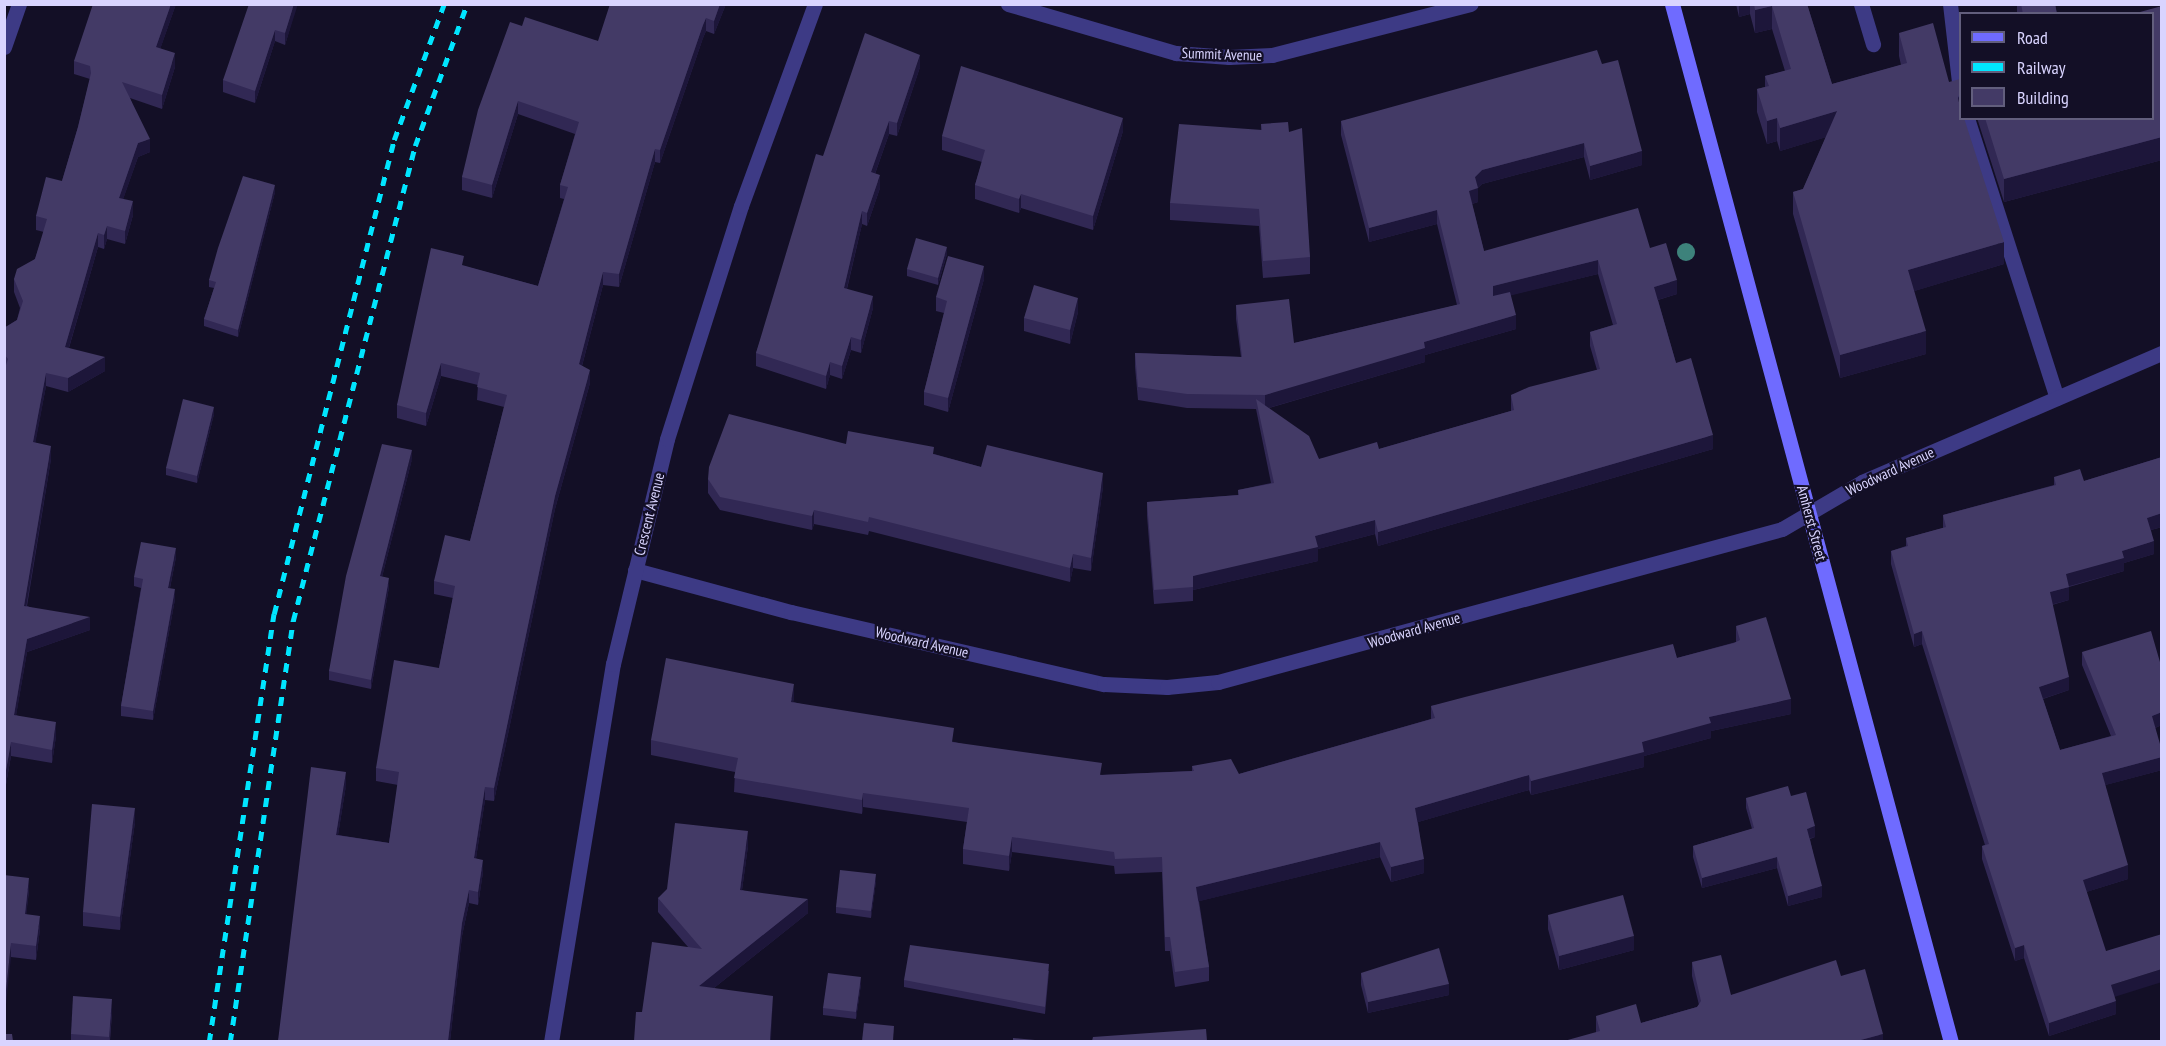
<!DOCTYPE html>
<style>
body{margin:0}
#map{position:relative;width:2166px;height:1046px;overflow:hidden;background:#130f26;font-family:"PT Sans Narrow",sans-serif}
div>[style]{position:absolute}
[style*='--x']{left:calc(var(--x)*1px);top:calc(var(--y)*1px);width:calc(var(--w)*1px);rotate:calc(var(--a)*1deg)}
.lane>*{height:15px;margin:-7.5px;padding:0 7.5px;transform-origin:7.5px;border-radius:7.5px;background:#3d3a85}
.street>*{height:15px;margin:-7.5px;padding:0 7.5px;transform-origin:7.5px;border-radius:7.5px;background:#3d3a85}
.secondary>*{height:15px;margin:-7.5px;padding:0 7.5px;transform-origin:7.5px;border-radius:7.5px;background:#6f6bff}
.rail>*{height:4.5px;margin-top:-2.25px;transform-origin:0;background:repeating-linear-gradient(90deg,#00e5ff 0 9px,transparent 0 17px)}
.trees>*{width:18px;height:18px;margin:-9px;border-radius:50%;background:#3d827b}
.wall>*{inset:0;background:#312854}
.shaded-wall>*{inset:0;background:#1d163a}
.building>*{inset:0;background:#433a66}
span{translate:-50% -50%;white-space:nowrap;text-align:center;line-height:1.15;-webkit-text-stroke:4.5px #130f26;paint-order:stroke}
.street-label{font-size:15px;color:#d9d4ff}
.frame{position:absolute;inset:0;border:6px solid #d9d4ff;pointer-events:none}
.legend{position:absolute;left:1959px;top:12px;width:195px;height:108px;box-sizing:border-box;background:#130f26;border:2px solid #625e7d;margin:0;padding:8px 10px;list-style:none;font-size:18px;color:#d9d4ff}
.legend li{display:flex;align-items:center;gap:12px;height:30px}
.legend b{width:30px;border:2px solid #625e7d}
</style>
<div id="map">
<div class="lane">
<i style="--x:1861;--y:4;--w:42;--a:73.3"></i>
<i style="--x:1950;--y:4;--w:88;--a:83.4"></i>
<i style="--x:1967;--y:118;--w:294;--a:72.2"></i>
</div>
<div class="street">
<i style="--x:1008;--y:4;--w:175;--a:16.3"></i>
<i style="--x:1176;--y:53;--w:53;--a:4.3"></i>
<i style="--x:1229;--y:57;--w:43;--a:-2.7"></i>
<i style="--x:1272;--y:55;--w:205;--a:-14.4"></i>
<i style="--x:4;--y:47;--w:46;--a:-70.8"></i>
<i style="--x:635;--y:570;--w:162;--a:15.1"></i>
<i style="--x:791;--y:612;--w:321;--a:13"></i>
<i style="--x:1104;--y:684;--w:63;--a:2.7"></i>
<i style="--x:1167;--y:687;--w:51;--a:-5.6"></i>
<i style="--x:1218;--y:682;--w:584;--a:-15.18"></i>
<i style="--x:1782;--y:529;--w:93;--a:-30.4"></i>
<i style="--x:1862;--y:482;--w:327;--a:-23.3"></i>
<i style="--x:551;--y:1042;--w:383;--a:-80.7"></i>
<i style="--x:613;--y:664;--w:231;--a:-76.5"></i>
<i style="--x:667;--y:439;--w:244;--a:-72.4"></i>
<i style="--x:741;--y:206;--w:215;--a:-69.9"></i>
</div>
<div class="secondary">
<i style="--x:1672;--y:4;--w:1075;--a:74.96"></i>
</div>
<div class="rail">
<i style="--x:209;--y:1042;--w:433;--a:-81.4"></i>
<i style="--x:274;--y:614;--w:489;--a:-75.8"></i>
<i style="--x:394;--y:140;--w:145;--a:-69.8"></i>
<i style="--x:230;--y:1042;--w:426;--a:-81.5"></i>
<i style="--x:293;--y:621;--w:490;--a:-75.6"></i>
<i style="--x:415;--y:146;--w:151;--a:-69.9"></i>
</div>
<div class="trees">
<i style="left:1686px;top:252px"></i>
</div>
<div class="wall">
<i style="clip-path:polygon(176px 4px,160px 49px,175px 67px,162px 109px,130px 98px,150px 152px,138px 157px,123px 199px,133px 215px,125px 244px,107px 239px,104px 249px,98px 247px,69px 348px,105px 371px,68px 392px,46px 386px,35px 443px,51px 459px,27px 606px,90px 630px,27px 652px,16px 715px,56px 736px,52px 763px,11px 756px,4px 796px,4px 328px,17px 320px,20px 308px,14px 292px,14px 279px,35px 259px,44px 232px,36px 230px,36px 216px,62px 181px,78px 127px,90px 79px,74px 74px,74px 61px)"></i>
<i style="clip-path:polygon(297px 4px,285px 45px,275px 41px,255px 103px,223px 92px,223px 80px)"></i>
<i style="clip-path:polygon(726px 4px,714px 34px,706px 31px,703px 38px,660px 163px,655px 162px,619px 287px,603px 285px,582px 366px,590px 383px,555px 509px,494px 801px,485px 800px,476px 858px,483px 872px,478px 905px,469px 903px,462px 936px,450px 1041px,278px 1041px,346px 785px,338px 835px,389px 843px,398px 785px,376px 781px,376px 768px,439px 668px,453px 598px,434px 594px,434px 581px,470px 541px,504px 407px,477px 400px,478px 385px,441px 376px,426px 426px,397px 418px,397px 405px,464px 266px,538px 286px,564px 199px,560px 198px,560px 185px,575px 134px,518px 114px,492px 198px,462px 190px,462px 177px,522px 26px,598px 41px)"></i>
<i style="clip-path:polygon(1736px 4px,1807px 4px,1832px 84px,1901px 65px,1899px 56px,1899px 33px,1949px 82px,2004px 264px,1914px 291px,1926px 354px,1840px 378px,1793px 214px,1793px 192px,1803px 189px,1826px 137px,1780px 151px,1777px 141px,1767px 144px,1757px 112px,1757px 89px,1765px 87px,1765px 76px,1785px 71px,1772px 29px,1755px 33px,1750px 14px,1739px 17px)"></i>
<i style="clip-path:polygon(2017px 4px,2055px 4px,2057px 14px,2017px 14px)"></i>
<i style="clip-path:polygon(2162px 6px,2162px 160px,2004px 202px,1977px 118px,2152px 118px)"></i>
<i style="clip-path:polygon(evenodd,1602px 64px,1642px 165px,1590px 180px,1584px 157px,1482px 184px,1478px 188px,1478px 202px,1472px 204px,1484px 251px,1650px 248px,1677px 294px,1658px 300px,1676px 363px,1713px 449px,1378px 546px,1375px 534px,1318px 549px,1318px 561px,1193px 590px,1193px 601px,1154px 604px,1147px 516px,1147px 502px,1238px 495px,1238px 490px,1271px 483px,1256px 409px,1187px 408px,1138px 400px,1135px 367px,1135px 353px,1241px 357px,1236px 319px,1236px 305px,1294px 343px,1457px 305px,1437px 224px,1369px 242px,1341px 135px,1341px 121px,1602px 64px,1598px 274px,1613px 325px,1590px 332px,1590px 346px,1597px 370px,1511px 395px,1511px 411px,1379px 449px,1319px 459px,1269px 408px,1425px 362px,1425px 355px,1516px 329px,1510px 295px,1598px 274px)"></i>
<i style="clip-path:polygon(920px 67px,897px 136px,889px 134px,875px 174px,880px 188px,867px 226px,862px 224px,847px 289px,873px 308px,861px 353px,851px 350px,842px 379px,830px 375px,826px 389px,756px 366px,756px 353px,823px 156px)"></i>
<i style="clip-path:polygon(1261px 124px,1289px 132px,1310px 257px,1310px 274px,1263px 278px,1259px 226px,1170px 220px,1170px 203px,1261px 130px)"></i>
<i style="clip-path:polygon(1123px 131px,1093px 230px,1021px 208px,1019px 213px,975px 199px,975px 185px,982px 162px,942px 150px,942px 136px)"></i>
<i style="clip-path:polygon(275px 192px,238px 337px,204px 326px,204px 319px,214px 288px,209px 287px,209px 280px)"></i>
<i style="clip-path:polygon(947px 254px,938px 285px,907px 276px,907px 269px)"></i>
<i style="clip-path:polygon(984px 279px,948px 412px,924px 405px,924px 392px,944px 313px,936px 311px,936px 297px)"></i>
<i style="clip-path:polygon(1078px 312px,1070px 344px,1024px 331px,1024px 318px)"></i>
<i style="clip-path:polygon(214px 414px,197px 483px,166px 475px,166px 468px)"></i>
<i style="clip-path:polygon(846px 444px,934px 454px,981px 467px,1103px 487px,1091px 571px,1073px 568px,1070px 582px,869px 531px,868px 535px,814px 524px,812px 530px,720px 510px,708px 493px,708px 479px)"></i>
<i style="clip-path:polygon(2162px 457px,2162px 527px,2151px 530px,2154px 554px,2124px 563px,2124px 571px,2069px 587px,2069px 600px,2052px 605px,2069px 690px,2043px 699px,2060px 750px,2111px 736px,2082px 665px,2082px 652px,2162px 669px,2162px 725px,2155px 728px,2162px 770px,2105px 785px,2128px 879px,2086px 892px,2114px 997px,2116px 1014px,2049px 1036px,2024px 958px,2015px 961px,1982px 859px,1982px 846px,1985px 845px,1922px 644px,1914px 647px,1891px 564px,1891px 551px,1906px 546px,1906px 538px,1943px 528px,1943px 515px,2054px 485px,2054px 477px,2084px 481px)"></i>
<i style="clip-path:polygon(412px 459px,382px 577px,389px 587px,371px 689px,329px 680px,329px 671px)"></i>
<i style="clip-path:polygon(176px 557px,170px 588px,175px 599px,153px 720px,121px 716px,121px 706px,141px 588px,134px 586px,134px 577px)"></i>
<i style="clip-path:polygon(1736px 626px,1791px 714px,1711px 731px,1711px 738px,1644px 756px,1644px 767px,1531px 795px,1529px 790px,1418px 822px,1424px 873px,1391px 882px,1380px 857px,1199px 901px,1209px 967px,1209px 981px,1175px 987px,1170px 951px,1165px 951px,1162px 872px,1115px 874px,1114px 866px,1012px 852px,1009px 871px,963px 864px,963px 849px,967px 822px,863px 807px,862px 814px,734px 792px,735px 772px,651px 755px,651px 740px,794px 698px,793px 702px,954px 742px,1102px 775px,1192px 771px,1192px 766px,1239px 774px,1431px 719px,1431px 706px,1677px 658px,1736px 642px)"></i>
<i style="clip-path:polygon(1791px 796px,1815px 837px,1810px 839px,1822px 897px,1788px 906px,1777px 868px,1702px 888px,1693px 857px,1693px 846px,1752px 829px,1746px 808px,1746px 798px)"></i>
<i style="clip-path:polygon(135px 822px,120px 930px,83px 926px,83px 912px)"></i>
<i style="clip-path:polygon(748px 846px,742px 890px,808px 913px,714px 988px,773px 1011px,642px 1012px,688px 947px,658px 912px,658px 898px)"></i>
<i style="clip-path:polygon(4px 875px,29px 891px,26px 914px,40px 929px,36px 960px,11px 957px)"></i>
<i style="clip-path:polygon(876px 881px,871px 918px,836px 913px,836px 907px)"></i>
<i style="clip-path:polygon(1548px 915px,1634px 950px,1559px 970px,1548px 929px)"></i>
<i style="clip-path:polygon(1692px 962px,1731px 995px,1841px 976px,1883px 1041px,1596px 1032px,1596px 1016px,1641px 1023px,1697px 1007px,1699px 1005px,1692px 976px)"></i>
<i style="clip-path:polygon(1049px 971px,1045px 1014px,904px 987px,904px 980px)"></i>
<i style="clip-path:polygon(1361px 973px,1449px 995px,1368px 1013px,1361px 985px)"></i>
<i style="clip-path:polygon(861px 984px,856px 1019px,823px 1015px,823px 1008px)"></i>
<i style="clip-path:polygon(112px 1013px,110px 1041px,71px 1041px,71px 1034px)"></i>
</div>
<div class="shaded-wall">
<i style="clip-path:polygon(171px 4px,176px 4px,156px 61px,156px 47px)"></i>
<i style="clip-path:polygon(294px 4px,297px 4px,297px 7px,285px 45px,285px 33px)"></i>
<i style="clip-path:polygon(720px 4px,726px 4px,714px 34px,714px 21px)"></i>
<i style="clip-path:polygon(1739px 4px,1750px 4px,1750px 14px,1739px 17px)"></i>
<i style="clip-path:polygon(1772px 6px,1772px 29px,1755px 33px,1755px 10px)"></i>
<i style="clip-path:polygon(706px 18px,706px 31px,703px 38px,660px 163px,660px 150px,703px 25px)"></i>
<i style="clip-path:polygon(275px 30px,275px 41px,255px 103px,255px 91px)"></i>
<i style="clip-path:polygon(175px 53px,175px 67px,162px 109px,162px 95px)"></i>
<i style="clip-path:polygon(920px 55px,920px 67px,897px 136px,897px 123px)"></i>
<i style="clip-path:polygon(1960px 92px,1960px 115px,1958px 98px)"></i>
<i style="clip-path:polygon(518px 101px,518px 114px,492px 198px,492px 185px)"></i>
<i style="clip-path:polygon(1837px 111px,1837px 134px,1780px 151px,1780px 128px)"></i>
<i style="clip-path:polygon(1123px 118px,1123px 131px,1093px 230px,1093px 216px)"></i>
<i style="clip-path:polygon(1777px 118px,1777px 141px,1767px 144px,1767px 121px)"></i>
<i style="clip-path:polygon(889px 121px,889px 134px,871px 185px,871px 172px)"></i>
<i style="clip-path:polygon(2162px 137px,2162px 160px,2004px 202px,2004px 179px)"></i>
<i style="clip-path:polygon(150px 139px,150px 152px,138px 157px,119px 211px,119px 198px,138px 143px)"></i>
<i style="clip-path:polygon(1584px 143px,1584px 157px,1482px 184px,1477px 189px,1478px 188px,1478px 202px,1469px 205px,1469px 191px,1475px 177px,1482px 170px)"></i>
<i style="clip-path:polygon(655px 149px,655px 162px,619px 287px,619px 274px)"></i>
<i style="clip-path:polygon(1642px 151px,1642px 165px,1590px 180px,1590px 166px)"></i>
<i style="clip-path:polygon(880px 175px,880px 188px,867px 226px,867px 213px)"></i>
<i style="clip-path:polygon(275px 185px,275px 192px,238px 337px,238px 330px)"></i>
<i style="clip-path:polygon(1021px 194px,1021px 208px,1019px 213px,1019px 199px)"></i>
<i style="clip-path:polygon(133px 201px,133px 215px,125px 244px,125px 231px)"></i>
<i style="clip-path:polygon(1437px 210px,1437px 224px,1369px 242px,1369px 228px)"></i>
<i style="clip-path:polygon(862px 211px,862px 224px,844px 300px,844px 288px)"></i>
<i style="clip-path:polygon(107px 226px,107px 239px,104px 249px,104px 235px)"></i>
<i style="clip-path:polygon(98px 233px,98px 247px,65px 361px,65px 347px)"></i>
<i style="clip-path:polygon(2004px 242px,2004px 264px,1908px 293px,1908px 270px)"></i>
<i style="clip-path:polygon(947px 247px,947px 254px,938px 285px,938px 278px)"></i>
<i style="clip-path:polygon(1598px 260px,1598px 274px,1493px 300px,1493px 286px)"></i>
<i style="clip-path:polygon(984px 266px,984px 279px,948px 412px,948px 398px)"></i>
<i style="clip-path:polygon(603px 272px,603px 285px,579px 377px,579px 364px)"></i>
<i style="clip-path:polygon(1677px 280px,1677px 294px,1654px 301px,1654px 287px)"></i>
<i style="clip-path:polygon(873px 296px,873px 308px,861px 353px,861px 340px)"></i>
<i style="clip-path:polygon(1078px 298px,1078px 312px,1070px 344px,1070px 330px)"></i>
<i style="clip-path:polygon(1516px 315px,1516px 329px,1425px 355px,1425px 362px,1265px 409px,1265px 395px,1424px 342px)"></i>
<i style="clip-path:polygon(1926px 331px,1926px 354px,1840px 378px,1840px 355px)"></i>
<i style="clip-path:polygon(851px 337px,851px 350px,842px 379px,842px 366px)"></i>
<i style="clip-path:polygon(105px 357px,105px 371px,68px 392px,68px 378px)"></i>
<i style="clip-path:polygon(830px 362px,830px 375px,826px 389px,826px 376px)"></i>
<i style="clip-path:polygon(441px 363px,441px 376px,426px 426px,426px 413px)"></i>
<i style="clip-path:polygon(590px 370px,590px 383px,555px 509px,494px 801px,494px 788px,555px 496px)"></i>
<i style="clip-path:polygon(46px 373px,46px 386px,33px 456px,33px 442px)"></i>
<i style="clip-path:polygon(214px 407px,214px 414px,197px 483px,197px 476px)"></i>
<i style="clip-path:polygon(1713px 435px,1713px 449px,1378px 546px,1378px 532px)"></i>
<i style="clip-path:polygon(51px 446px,51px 459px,24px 620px,24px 606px)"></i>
<i style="clip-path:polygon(412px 450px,412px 459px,380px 585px,380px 576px)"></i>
<i style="clip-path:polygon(1103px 473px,1103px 487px,1091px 571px,1091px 558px)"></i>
<i style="clip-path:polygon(814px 510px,814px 524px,812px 530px,812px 516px)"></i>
<i style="clip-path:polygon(2162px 513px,2162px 527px,2147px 531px,2147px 518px)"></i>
<i style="clip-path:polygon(1375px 520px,1375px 534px,1318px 549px,1318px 561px,1193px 590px,1193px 576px,1315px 536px)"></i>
<i style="clip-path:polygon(2154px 541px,2154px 554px,2124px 563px,2124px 571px,2066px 587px,2066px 574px,2122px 551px)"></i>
<i style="clip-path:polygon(176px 548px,176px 557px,168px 597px,168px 588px)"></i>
<i style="clip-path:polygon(1073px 554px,1073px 568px,1070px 582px,1070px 568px)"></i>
<i style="clip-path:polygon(389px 578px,389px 587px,371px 689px,371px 680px)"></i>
<i style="clip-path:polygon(2069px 587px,2069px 600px,2050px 605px,2050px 592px)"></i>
<i style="clip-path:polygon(175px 589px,175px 599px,153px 720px,153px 711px)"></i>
<i style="clip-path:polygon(90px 617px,90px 630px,27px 652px,14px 728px,14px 715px,27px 639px)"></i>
<i style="clip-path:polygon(1922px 631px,1922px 644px,1914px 647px,1914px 634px)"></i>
<i style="clip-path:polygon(2069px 677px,2069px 690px,2039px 700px,2039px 687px)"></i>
<i style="clip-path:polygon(794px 684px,794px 698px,791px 716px,791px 702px)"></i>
<i style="clip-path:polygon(1791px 699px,1791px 714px,1711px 731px,1711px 738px,1644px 756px,1644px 767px,1531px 795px,1531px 781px,1642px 742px,1709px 717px)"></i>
<i style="clip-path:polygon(2162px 712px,2162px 725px,2152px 729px,2152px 716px)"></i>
<i style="clip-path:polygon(56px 722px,56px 736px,52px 763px,52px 750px)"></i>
<i style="clip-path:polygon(11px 742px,11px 756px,4px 796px,4px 782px)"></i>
<i style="clip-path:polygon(2162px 757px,2162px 770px,2102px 786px,2102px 773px)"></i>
<i style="clip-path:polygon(346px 772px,346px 785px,336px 848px,336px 835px)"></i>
<i style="clip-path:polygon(1529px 775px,1529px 790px,1415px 823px,1415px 808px)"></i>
<i style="clip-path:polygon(485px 787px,485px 800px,474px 871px,474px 858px)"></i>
<i style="clip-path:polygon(863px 793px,863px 807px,862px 814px,862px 800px)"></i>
<i style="clip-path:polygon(135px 808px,135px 822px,120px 930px,120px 917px)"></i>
<i style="clip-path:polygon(1815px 826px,1815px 837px,1807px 839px,1807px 829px)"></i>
<i style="clip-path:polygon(748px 831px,748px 846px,740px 904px,740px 890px)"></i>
<i style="clip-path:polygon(1012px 837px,1012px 852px,1009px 871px,1009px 856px)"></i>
<i style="clip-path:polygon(1380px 842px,1380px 857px,1196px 902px,1196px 887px)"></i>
<i style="clip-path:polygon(1777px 857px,1777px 868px,1702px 888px,1702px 878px)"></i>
<i style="clip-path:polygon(1424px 859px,1424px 873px,1391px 882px,1391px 867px)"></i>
<i style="clip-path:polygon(483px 860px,483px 872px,478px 905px,478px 892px)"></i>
<i style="clip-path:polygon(2128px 865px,2128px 879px,2083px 893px,2083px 880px)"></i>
<i style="clip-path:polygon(876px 874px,876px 881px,871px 918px,871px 911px)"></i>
<i style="clip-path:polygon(29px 878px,29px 891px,25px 927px,25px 914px)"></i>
<i style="clip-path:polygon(1822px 886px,1822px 897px,1788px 906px,1788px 896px)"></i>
<i style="clip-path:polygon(469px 890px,469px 903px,462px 936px,450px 1041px,448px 1041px,462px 923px)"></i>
<i style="clip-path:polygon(808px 899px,808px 913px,699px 1000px,699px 986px)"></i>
<i style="clip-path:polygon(40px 916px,40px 929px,36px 960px,36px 946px)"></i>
<i style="clip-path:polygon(1634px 936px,1634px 950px,1559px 970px,1559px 956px)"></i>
<i style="clip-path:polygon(11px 943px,11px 957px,4px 1024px,4px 1010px)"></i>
<i style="clip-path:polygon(2024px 945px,2024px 958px,2015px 961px,2015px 948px)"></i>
<i style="clip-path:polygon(2162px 969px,2162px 982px,2111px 998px,2111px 985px)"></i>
<i style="clip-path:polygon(861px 977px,861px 984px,856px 1019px,856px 1012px)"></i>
<i style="clip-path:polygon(1449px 984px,1449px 995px,1368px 1013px,1368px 1002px)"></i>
<i style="clip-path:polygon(773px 996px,771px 1041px,770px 1041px)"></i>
<i style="clip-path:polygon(112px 999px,112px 1013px,109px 1041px,109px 1037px)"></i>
<i style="clip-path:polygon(2116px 1001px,2116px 1014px,2049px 1036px,2049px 1023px)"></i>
<i style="clip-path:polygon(1883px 1034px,1883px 1041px,1857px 1041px)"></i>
</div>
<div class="building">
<i style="clip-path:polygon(93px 4px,171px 4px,156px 47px,175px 53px,162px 95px,122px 82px,150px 139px,138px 143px,119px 198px,133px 201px,125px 231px,107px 226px,104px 235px,98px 233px,65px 347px,105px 357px,68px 378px,46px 373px,33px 442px,51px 446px,24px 606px,90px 617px,27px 639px,14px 715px,56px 722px,52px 750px,11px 742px,4px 782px,4px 371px,8px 359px,4px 354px,4px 328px,17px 320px,23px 301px,14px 279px,17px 269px,35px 259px,47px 219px,36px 216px,46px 177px,62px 181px,78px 127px,91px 73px,90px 66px,74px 61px)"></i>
<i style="clip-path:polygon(249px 4px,294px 4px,285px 33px,275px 30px,255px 91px,223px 80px)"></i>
<i style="clip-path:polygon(610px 4px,720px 4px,714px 21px,706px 18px,703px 25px,660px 150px,655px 149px,619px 274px,603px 272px,579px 364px,590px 370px,555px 496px,494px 788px,485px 787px,474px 858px,483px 860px,478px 892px,469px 890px,462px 923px,448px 1041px,278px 1041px,311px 767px,346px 772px,336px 835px,389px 843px,399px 772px,376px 768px,394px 660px,439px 668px,455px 586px,434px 581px,445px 535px,470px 541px,507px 395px,477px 387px,480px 373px,441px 363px,426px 413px,397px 405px,431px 248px,464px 256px,462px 265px,538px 286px,568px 187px,560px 185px,579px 122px,518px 101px,492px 185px,462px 177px,478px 110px,510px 22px,522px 26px,525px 17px,598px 41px)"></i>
<i style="clip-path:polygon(1754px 4px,1807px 4px,1832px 84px,1907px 63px,1899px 33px,1933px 23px,1949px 82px,1960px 79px,1960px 92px,1958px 98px,1960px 107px,1960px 118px,1964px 118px,2004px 242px,1908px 270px,1926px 331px,1840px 355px,1793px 192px,1803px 189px,1837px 111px,1780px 128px,1777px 118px,1767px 121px,1757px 89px,1769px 86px,1765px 76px,1791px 69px,1772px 6px,1755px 10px)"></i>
<i style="clip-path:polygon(2021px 4px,2055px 4px,2057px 14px,2023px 14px)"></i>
<i style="clip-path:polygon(2162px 6px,2162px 137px,2004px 179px,1985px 118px,2152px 118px,2152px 14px,2140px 14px,2140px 12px)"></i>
<i style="clip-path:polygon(865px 33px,920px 55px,897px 123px,889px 121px,871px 172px,880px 175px,867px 213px,862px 211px,844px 288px,873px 296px,861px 340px,851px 337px,842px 366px,830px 362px,826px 376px,756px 353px,816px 154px,823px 156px)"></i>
<i style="clip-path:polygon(1597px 50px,1602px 64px,1618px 60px,1642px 151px,1590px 166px,1584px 143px,1482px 170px,1475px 177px,1478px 188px,1469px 191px,1484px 251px,1638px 208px,1650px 248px,1666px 243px,1677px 280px,1654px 287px,1676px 363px,1691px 358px,1713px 435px,1378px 532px,1375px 520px,1315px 536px,1318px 547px,1193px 576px,1193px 587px,1154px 590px,1147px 502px,1239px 495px,1238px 490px,1274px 483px,1256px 399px,1309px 436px,1319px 459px,1377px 442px,1379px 449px,1514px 410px,1511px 395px,1529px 387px,1600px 369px,1590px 332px,1617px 324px,1598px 260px,1493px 286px,1493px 296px,1510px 292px,1516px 315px,1424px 342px,1425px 348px,1265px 395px,1187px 394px,1138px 387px,1135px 353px,1242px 357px,1236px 305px,1289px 299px,1294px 343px,1460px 304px,1437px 210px,1369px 228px,1341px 121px)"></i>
<i style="clip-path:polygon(961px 66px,1123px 118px,1093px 216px,1021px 194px,1019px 199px,975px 185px,985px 150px,942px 136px)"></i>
<i style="clip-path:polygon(1288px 122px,1289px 132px,1302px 128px,1310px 257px,1263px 261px,1259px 209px,1170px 203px,1179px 124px,1262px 130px,1261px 124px)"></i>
<i style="clip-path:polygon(243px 176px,275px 185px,238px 330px,204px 319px,216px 282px,209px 280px,218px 248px)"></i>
<i style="clip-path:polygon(916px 238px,947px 247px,938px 278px,907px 269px)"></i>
<i style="clip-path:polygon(948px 256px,984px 266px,948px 398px,924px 392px,947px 301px,936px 297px)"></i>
<i style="clip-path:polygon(1034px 285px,1078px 298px,1070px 330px,1024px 318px)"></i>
<i style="clip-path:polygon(183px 399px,214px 407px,197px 476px,166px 468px)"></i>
<i style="clip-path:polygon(729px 414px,846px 444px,848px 431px,934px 447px,933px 454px,981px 467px,987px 445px,1103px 473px,1091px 558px,1073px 554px,1070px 568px,869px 517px,868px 522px,814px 510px,812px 516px,720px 497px,708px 479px,709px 467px)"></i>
<i style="clip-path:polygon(382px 444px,412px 450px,380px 576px,389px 578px,371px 680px,329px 671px,346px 576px)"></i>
<i style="clip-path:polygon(2162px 457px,2162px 513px,2147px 518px,2154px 541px,2122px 551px,2124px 558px,2066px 574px,2069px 587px,2050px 592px,2069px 677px,2039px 687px,2060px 750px,2116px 735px,2082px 652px,2151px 631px,2162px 669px,2162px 712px,2152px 716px,2162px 751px,2162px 757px,2102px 773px,2128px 865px,2083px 880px,2106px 951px,2162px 934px,2162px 969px,2111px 985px,2116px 1001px,2049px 1023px,2024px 945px,2015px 948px,1982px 846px,1989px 844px,1922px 631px,1914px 634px,1891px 551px,1908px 546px,1906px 538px,1946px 527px,1943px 515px,2056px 485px,2054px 477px,2080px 469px,2084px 481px)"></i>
<i style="clip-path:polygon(141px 542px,176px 548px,168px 588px,175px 589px,153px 711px,121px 706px,143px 579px,134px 577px)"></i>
<i style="clip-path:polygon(1766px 617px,1791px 699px,1709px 717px,1711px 723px,1642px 742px,1644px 752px,1531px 781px,1529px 775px,1415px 808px,1424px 859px,1391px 867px,1380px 842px,1196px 887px,1209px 967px,1175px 972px,1170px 937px,1165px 937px,1162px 857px,1115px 859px,1114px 852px,1012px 837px,1009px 856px,963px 849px,969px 808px,863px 793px,862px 800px,734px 778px,738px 758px,651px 740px,666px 658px,794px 684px,791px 702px,954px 728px,952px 742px,1102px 763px,1100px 775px,1194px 771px,1192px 766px,1231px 759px,1239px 774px,1435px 718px,1431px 706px,1465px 697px,1673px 644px,1677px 658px,1734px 643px,1740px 640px,1736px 626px)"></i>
<i style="clip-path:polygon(1788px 786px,1791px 796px,1806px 792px,1815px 826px,1807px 829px,1822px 886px,1788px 896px,1777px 857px,1702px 878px,1693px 846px,1754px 828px,1746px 798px)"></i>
<i style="clip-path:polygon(92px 804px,135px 808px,120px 917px,83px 912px)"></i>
<i style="clip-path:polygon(675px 823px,748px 831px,740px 890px,808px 899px,699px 986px,773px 996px,770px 1041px,634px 1041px,636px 1012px,642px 1012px,652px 942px,702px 949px,658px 898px,667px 889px)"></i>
<i style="clip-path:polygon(840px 870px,876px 874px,871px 911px,836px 907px)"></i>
<i style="clip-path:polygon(4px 875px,29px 878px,25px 914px,40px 916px,36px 946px,11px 943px,4px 1010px)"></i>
<i style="clip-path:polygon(1623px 895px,1634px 936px,1559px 956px,1548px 915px)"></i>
<i style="clip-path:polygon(910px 945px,1049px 964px,1045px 1007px,904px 980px)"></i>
<i style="clip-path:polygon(1439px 948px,1449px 984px,1368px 1002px,1361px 973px)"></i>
<i style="clip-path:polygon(1721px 955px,1731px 995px,1836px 960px,1841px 976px,1865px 969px,1883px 1034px,1857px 1041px,1564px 1041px,1600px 1031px,1596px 1016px,1636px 1004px,1641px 1023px,1697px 1007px,1701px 1001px,1692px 962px)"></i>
<i style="clip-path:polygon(828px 973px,861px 977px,856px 1012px,823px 1008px)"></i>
<i style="clip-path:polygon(73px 996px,112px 999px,109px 1037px,71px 1034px)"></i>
<i style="clip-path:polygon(864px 1023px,894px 1026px,893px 1041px,862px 1041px)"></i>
<i style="clip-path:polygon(1206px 1029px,1207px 1041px,1092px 1041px,1093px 1037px)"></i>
<i style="clip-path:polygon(4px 1034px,12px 1034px,13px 1041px,4px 1041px)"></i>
<i style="clip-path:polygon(1013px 1038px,1046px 1041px,1013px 1041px)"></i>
</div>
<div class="street-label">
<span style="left:1222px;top:54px;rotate:2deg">Summit Avenue</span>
<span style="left:1890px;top:471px;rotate:-25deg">Woodward Avenue</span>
<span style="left:649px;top:514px;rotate:-76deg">Crescent Avenue</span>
<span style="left:1812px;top:523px;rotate:75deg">Amherst Street</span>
<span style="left:1414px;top:630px;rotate:-16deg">Woodward Avenue</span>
<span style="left:922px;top:642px;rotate:13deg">Woodward Avenue</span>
</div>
<div class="frame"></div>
<ul class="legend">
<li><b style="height:8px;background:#6f6bff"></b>Road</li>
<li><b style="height:8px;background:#00e5ff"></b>Railway</li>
<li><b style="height:16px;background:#433a66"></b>Building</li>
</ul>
</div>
